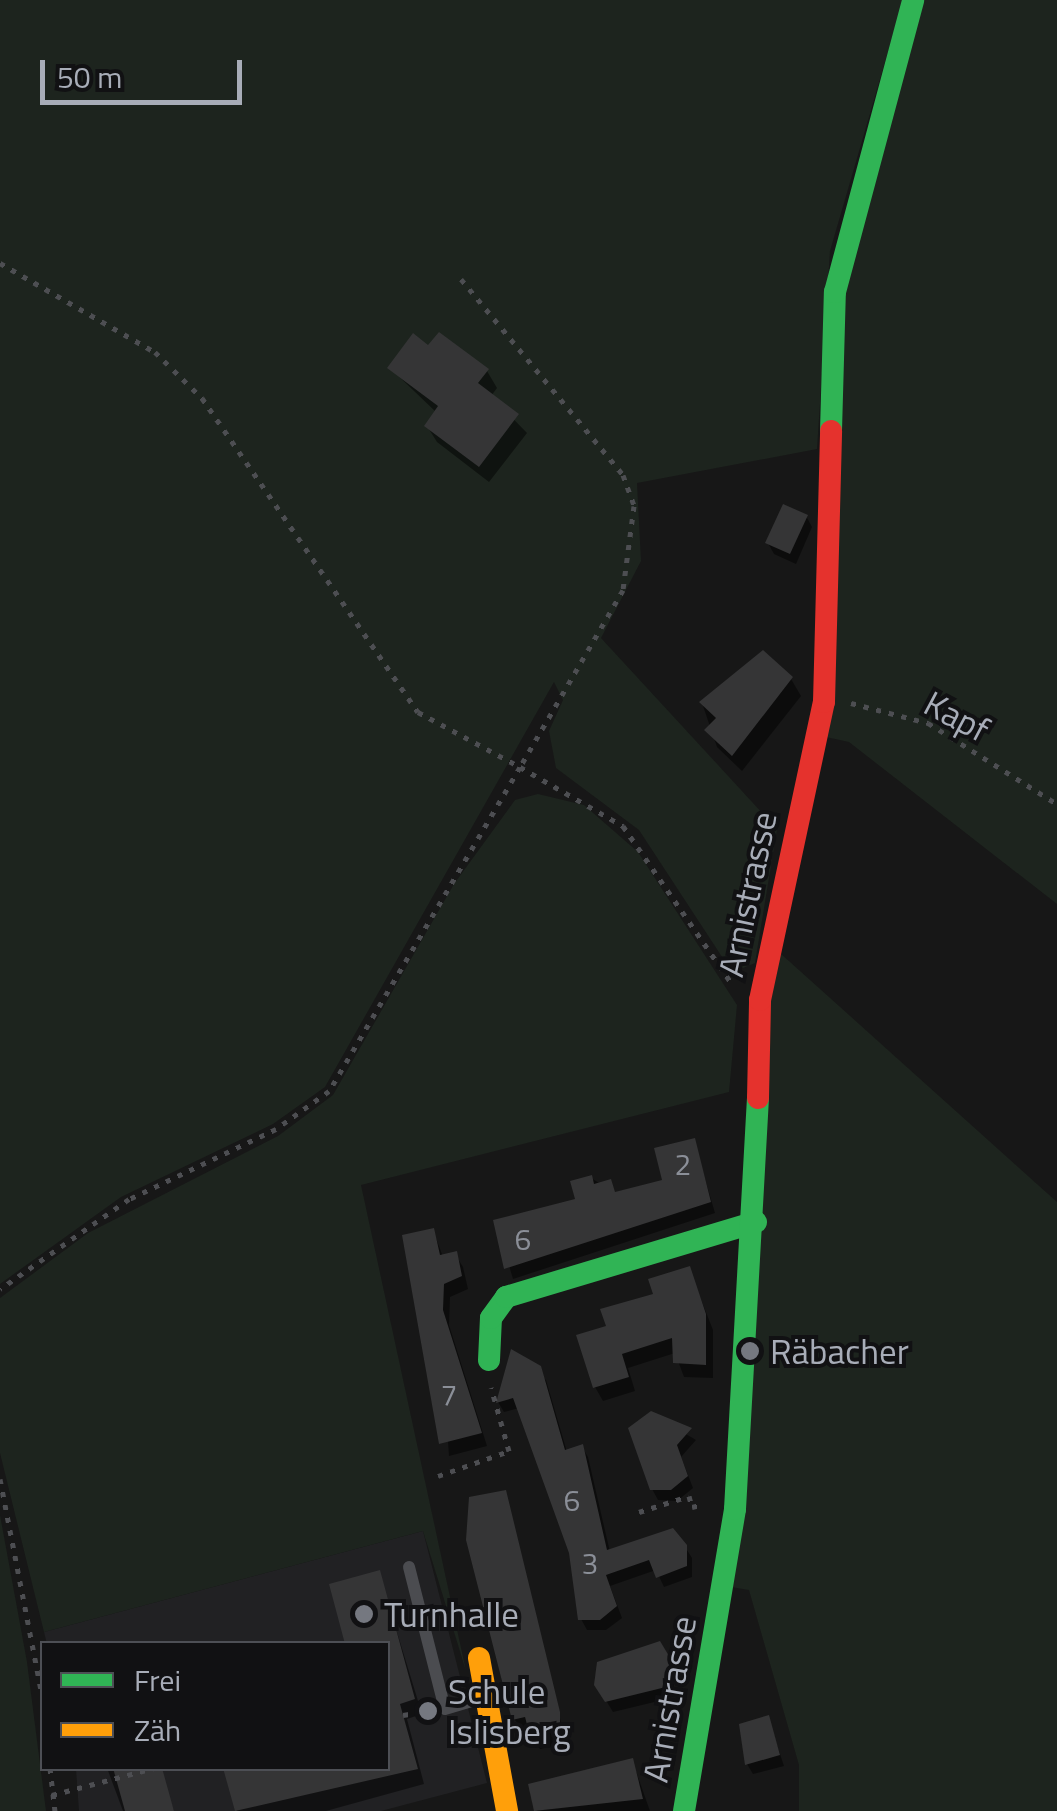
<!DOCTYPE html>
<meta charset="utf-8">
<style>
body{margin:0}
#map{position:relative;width:1057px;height:1811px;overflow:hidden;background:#171717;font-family:"Titillium Web",sans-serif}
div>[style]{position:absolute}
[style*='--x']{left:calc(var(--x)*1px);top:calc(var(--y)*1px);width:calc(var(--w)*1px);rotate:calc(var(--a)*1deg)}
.built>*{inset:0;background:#212123}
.green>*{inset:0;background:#1d241e}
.shadow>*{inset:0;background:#0007}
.building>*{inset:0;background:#353536}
.path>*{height:5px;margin-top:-2.5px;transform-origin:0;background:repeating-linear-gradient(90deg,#4d4e52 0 5px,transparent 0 13px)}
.lane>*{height:12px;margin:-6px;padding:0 6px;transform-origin:6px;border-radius:6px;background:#4b4c50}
.fast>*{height:22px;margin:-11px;padding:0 11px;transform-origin:11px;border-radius:11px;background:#30b455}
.slow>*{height:22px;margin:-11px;padding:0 11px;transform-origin:11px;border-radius:11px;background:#ff9f0a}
.jam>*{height:22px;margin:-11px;padding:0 11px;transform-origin:11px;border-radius:11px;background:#e5322d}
.dots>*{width:28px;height:28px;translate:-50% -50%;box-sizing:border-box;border:5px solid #111113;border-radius:50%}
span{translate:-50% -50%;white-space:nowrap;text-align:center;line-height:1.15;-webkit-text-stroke:8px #111113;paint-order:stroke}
.number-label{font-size:30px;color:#8b8f98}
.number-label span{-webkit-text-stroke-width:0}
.street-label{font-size:35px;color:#a8adb8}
.poi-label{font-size:35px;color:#a8adb8}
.left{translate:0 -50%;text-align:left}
.legend{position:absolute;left:40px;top:1641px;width:350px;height:130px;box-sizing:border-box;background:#111113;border:2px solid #4d4f55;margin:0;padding:12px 18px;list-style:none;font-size:30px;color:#a8adb8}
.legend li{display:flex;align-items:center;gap:20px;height:50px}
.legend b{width:50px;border:2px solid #4d4f55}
.scale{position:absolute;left:40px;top:60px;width:202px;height:45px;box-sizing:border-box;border:5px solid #a8adb8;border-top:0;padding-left:12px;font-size:30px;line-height:35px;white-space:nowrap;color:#a8adb8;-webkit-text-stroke:8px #111113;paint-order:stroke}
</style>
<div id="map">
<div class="built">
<i style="clip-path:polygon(423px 1531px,487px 1783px,381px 1811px,79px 1811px,76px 1769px,388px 1768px,388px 1644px,47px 1644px,44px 1632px)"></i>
</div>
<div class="green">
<i style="clip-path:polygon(0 0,903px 0,830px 251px,817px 449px,637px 483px,641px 561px,601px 638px,777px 829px,755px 963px,736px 971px,726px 963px,639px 830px,556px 768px,549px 731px,563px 700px,554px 682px,325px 1087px,273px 1124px,121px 1197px,0 1284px)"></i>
<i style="clip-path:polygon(913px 0,1057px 0,1057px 904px,849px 742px,817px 735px,835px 292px)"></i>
<i style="clip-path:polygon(538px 794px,584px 805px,638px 852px,737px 1005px,729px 1092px,361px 1185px,466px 1671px,423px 1531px,44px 1632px,0 1453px,0 1298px,88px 1233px,278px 1136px,333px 1095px,454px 884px,515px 800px)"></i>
<i style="clip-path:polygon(770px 944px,1057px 1202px,1057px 1811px,799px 1811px,799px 1765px,749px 1590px,725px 1586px)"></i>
<i style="clip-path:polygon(0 1515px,27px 1662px,46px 1811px,0 1811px)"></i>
</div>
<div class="shadow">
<i style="clip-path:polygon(429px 349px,487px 371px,497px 388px,491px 396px,527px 433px,489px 482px,437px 442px,427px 426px,437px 413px,390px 368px)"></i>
<i style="clip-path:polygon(806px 516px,812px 527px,796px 564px,774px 554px,768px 543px)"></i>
<i style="clip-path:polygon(791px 679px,801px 696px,742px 771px,717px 747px,702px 703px)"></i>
<i style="clip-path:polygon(694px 1141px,715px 1213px,513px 1279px,496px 1222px,578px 1201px,591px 1178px,617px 1194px,665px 1182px)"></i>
<i style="clip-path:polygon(433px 1230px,443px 1257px,455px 1254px,463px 1267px,468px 1289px,450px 1297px,449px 1325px,487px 1446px,449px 1456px)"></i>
<i style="clip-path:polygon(689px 1269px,713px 1330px,713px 1378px,684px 1377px,675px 1353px,628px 1368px,635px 1391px,603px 1401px,595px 1387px,609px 1328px)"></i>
<i style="clip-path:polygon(512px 1353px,546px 1380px,567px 1452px,582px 1447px,588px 1457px,610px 1552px,685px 1547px,692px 1558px,692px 1577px,664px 1587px,656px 1570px,610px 1586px,622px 1618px,606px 1630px,587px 1630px,581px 1619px,571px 1552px,519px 1408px,504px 1412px,498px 1402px)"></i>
<i style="clip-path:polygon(652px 1414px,696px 1440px,681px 1457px,693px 1488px,677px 1501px,658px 1500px,652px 1489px)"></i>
<i style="clip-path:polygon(505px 1492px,566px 1743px,540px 1749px,514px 1719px)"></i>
<i style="clip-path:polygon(379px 1573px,422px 1714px,407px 1719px,424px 1784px,326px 1811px,237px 1811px,226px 1768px,388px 1768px)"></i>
<i style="clip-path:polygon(659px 1644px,676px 1674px,671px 1698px,613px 1712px,596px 1684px)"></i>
<i style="clip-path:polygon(768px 1718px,784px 1766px,753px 1774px,747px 1764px)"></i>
<i style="clip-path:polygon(632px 1760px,650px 1811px,537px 1811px,531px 1786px)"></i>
<i style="clip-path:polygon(107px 1768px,162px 1776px,174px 1811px,123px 1811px)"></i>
</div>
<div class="building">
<i style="clip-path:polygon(439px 332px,489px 369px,478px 383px,519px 414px,479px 467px,424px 426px,438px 406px,387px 368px,413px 333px,428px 345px)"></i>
<i style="clip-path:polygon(783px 504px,808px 515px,790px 554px,765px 543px)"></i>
<i style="clip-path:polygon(763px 650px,793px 677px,732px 756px,704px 730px,716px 718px,699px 702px)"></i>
<i style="clip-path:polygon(695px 1138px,711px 1202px,504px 1269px,493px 1220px,575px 1199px,570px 1181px,592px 1175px,594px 1184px,611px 1179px,615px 1192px,662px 1180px,654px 1148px)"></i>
<i style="clip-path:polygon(434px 1228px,440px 1255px,457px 1251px,462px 1276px,444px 1284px,443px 1310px,482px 1433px,439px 1444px,402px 1235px)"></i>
<i style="clip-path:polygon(690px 1266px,706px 1314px,706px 1365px,673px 1363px,672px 1338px,622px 1354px,629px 1377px,593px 1388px,576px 1335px,606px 1326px,600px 1309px,653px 1294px,648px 1279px)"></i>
<i style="clip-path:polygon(511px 1349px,541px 1366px,565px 1450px,583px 1444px,607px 1550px,673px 1528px,687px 1545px,687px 1566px,656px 1578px,649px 1560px,606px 1575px,617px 1606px,600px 1620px,578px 1620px,569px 1553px,513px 1398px,496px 1403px)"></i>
<i style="clip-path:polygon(651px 1411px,692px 1428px,677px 1445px,688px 1476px,671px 1490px,650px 1490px,628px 1428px)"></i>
<i style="clip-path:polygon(506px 1490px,560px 1712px,560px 1729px,530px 1736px,525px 1717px,512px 1720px,466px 1540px,469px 1497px)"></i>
<i style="clip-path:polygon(380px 1570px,415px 1699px,400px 1704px,418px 1769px,235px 1811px,223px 1768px,388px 1768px,388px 1644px,345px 1644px,329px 1584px)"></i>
<i style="clip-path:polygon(660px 1641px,672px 1661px,666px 1687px,605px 1702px,594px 1685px,597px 1662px)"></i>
<i style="clip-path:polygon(769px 1715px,780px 1755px,745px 1765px,739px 1724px)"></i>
<i style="clip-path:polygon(633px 1758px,643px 1799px,534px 1811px,528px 1784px)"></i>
<i style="clip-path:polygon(113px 1768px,162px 1768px,174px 1811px,125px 1811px)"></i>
</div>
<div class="path">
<i style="--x:0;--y:263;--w:179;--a:29.9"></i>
<i style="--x:155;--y:352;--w:66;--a:44.4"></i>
<i style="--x:202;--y:398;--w:381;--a:55.5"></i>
<i style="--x:418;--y:712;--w:116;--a:28.3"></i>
<i style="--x:520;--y:767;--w:376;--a:120.5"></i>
<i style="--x:329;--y:1091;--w:65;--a:144.4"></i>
<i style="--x:276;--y:1129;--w:163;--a:154.5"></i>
<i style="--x:129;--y:1199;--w:157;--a:145.1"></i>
<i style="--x:461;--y:279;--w:254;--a:50.4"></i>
<i style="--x:623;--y:475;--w:33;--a:70"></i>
<i style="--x:634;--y:506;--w:85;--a:97.5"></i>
<i style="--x:623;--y:590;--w:205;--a:120.2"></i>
<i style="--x:520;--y:767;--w:119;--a:29.8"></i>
<i style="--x:623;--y:826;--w:192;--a:55.4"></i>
<i style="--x:851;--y:703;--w:80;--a:14.6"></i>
<i style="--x:928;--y:723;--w:152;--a:32.1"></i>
<i style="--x:438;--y:1476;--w:75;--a:-19.4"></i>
<i style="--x:509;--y:1451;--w:66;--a:-105.7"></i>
<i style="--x:0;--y:1479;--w:220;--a:79"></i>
<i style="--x:639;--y:1512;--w:52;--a:-17.7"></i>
<i style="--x:689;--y:1496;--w:11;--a:75"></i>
<i style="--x:692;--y:1507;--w:12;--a:-14"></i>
<i style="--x:403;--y:1715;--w:24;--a:-9"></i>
<i style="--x:50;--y:1768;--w:43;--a:83.4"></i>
<i style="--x:52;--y:1795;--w:106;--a:-14.8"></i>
</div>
<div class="lane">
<i style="--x:409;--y:1567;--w:146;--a:75.8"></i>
<i style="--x:445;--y:1709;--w:42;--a:-16.7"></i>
</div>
<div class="fast">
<i style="--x:831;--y:431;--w:139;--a:-88.4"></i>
<i style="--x:835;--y:292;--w:302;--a:-75"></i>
<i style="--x:489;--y:1360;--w:42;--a:-87.3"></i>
<i style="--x:491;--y:1318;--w:26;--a:-54"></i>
<i style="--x:506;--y:1297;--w:261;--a:-16.7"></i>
<i style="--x:684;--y:1811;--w:306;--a:-80.4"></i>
<i style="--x:735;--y:1509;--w:412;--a:-86.8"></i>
</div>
<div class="slow">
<i style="--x:479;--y:1658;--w:156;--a:79.6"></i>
</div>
<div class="jam">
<i style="--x:758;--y:1098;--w:98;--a:-88.8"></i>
<i style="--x:760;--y:1000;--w:305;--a:-77.9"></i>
<i style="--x:824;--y:702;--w:271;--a:-88.5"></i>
</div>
<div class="dots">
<i style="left:750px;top:1351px;background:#757880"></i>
<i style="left:364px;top:1614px;background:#757880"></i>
<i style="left:428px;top:1711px;background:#757880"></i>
</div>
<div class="number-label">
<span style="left:683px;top:1164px">2</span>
<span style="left:523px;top:1239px">6</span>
<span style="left:449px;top:1394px">7</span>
<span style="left:572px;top:1500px">6</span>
<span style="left:590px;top:1563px">3</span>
</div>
<div class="street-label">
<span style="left:957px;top:716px;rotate:28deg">Kapf</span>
<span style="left:747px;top:894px;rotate:-78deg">Arnistrasse</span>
<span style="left:669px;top:1699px;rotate:-80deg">Arnistrasse</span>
</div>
<div class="poi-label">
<span class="left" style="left:770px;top:1351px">Räbacher</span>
<span class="left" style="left:384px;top:1614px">Turnhalle</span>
<span class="left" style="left:448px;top:1711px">Schule<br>Islisberg</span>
</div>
<ul class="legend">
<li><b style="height:12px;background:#30b455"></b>Frei</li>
<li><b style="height:12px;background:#ff9f0a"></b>Zäh</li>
</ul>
<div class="scale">50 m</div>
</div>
